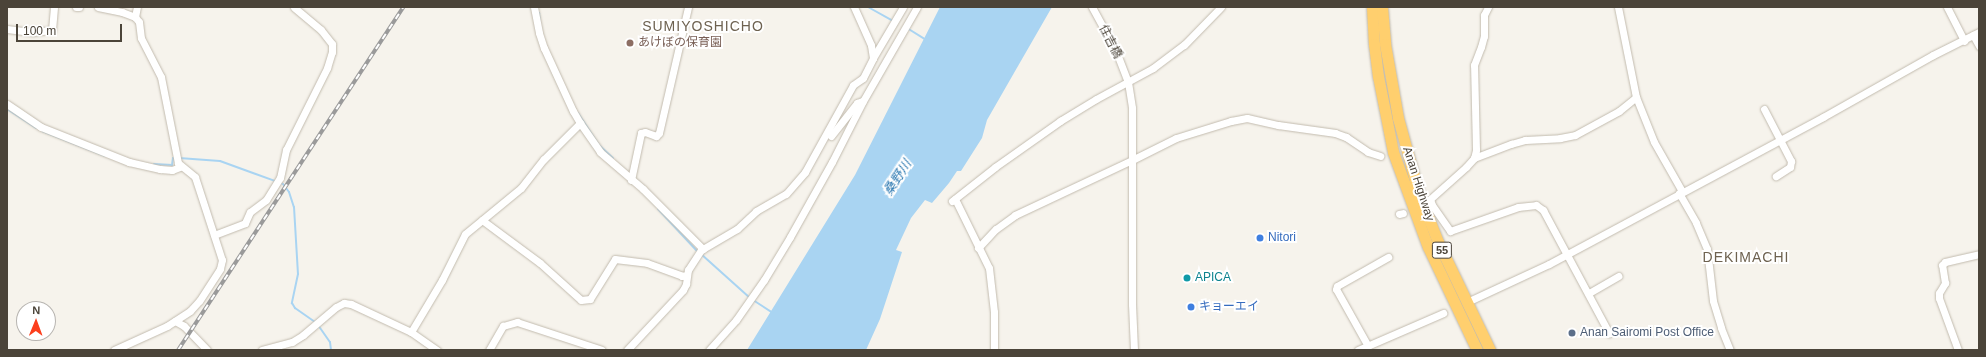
<!DOCTYPE html>
<meta charset="utf-8">
<style>
body{margin:0}
#map{position:relative;width:1986px;height:357px;overflow:hidden;background:#f6f3ec;font-family:Helvetica,"Noto Sans JP",sans-serif}
div>[style]{position:absolute}
[style*='--x']{left:calc(var(--x)*1px);top:calc(var(--y)*1px);width:calc(var(--w)*1px);rotate:calc(var(--a)*1deg)}
.water>*{inset:0;background:#a9d4f2}
.stream>*{height:2px;margin:-1px;padding:0 1px;transform-origin:1px;border-radius:1px;background:#a9d4f2}
.roads{filter:drop-shadow(0 0 1px #c2bbae) drop-shadow(0 0 1px #c2bbae)}
.minor>*{height:7px;margin:-3.5px;padding:0 3.5px;transform-origin:3.5px;border-radius:3.5px;background:#fff}
.highway>*{height:11px;margin:-5.5px;padding:0 5.5px;transform-origin:5.5px;border-radius:5.5px;background:#ffcf6e}
.rail>*{height:3.5px;margin-top:-1.75px;transform-origin:0;background:repeating-linear-gradient(90deg,#fff 0 6px,#9a9a9a 0 12px);box-sizing:border-box;border-block:1px solid #9a9a9a}
.dots>*{width:11px;height:11px;translate:-50% -50%;box-sizing:border-box;border:2px solid #fff;border-radius:50%}
span{translate:-50% -50%;white-space:nowrap;text-align:center;line-height:1.15;-webkit-text-stroke:4px #fff;paint-order:stroke}
.shield-label span{padding:1px 3px;background:#fff;border:1px solid;border-radius:3px;-webkit-text-stroke-width:0}
.shield-label{font-size:11px;color:#4b4439;font-weight:700}
.street-label{font-size:12px;color:#4b4439}
.education-label{font-size:12px;color:#785e54}
.left{translate:0 -50%;text-align:left}
.shop-label{font-size:12px;color:#366cbe}
.culture-label{font-size:12px;color:#0d838f}
.service-label{font-size:12px;color:#4e5e75}
.water-label{font-size:13px;color:#2e7ab2;font-style:italic}
.quarter-label{font-size:14px;color:#6e6250;letter-spacing:1px}
.frame{position:absolute;inset:0;border:8px solid #4b4439;pointer-events:none}
.north{position:absolute;left:16px;top:301px;width:40px;height:40px;box-sizing:border-box;background:#fff;border:1px solid #b7b4b0;border-radius:50%;rotate:1deg;font-size:11px;font-weight:700;line-height:16px;text-align:center;color:#4b4439}
.north::after{content:'';display:block;margin:auto;width:14px;height:18px;background:#fc3f1d;clip-path:polygon(50% 0,100% 100%,50% 72%,0 100%)}
.scale{position:absolute;left:16px;top:24px;width:106px;height:18px;box-sizing:border-box;border:2px solid #4b4439;border-top:0;padding-left:5px;font-size:12px;line-height:14px;white-space:nowrap;color:#4b4439;-webkit-text-stroke:3px #fff;paint-order:stroke}
</style>
<div id="map">
<div class="water">
<i style="clip-path:polygon(940px 7px,1052px 7px,987px 120px,982px 138px,961px 171px,957px 171px,949px 183px,932px 203px,925px 200px,911px 218px,896px 250px,902px 252px,880px 319px,866px 350px,747px 350px,855px 175px)"></i>
</div>
<div class="stream">
<i style="--x:868;--y:7;--w:29;--a:29"></i>
<i style="--x:536;--y:11;--w:4;--a:34"></i>
<i style="--x:539;--y:13;--w:9;--a:84"></i>
<i style="--x:907;--y:28;--w:22;--a:32"></i>
<i style="--x:7;--y:109;--w:35;--a:33"></i>
<i style="--x:578;--y:113;--w:38;--a:57"></i>
<i style="--x:599;--y:145;--w:19;--a:43"></i>
<i style="--x:42;--y:131;--w:68;--a:21.6"></i>
<i style="--x:179;--y:158;--w:41;--a:4.2"></i>
<i style="--x:220;--y:161;--w:59;--a:20"></i>
<i style="--x:154;--y:164;--w:18;--a:3"></i>
<i style="--x:172;--y:165;--w:7;--a:-82"></i>
<i style="--x:173;--y:158;--w:2;--a:0"></i>
<i style="--x:279;--y:182;--w:4;--a:27"></i>
<i style="--x:283;--y:184;--w:10;--a:53"></i>
<i style="--x:289;--y:192;--w:16;--a:72"></i>
<i style="--x:294;--y:207;--w:67;--a:86.6"></i>
<i style="--x:298;--y:274;--w:30;--a:102"></i>
<i style="--x:292;--y:303;--w:6;--a:59"></i>
<i style="--x:295;--y:308;--w:24;--a:35"></i>
<i style="--x:658;--y:209;--w:57;--a:47.1"></i>
<i style="--x:701;--y:254;--w:64;--a:41.9"></i>
<i style="--x:753;--y:300;--w:24;--a:33"></i>
<i style="--x:318;--y:325;--w:21;--a:55"></i>
<i style="--x:330;--y:342;--w:8;--a:83"></i>
</div>
<div class="roads">
<div class="minor">
<i style="--x:76;--y:7;--w:3;--a:0"></i>
<i style="--x:98;--y:7;--w:25;--a:12"></i>
<i style="--x:122;--y:12;--w:14;--a:21"></i>
<i style="--x:135;--y:17;--w:6;--a:51"></i>
<i style="--x:139;--y:22;--w:16;--a:83"></i>
<i style="--x:141;--y:38;--w:44;--a:62.9"></i>
<i style="--x:161;--y:77;--w:88;--a:78.8"></i>
<i style="--x:178;--y:163;--w:22;--a:39"></i>
<i style="--x:195;--y:177;--w:87;--a:72"></i>
<i style="--x:222;--y:260;--w:9;--a:103"></i>
<i style="--x:220;--y:269;--w:38;--a:123"></i>
<i style="--x:199;--y:301;--w:13;--a:132"></i>
<i style="--x:190;--y:311;--w:27;--a:147"></i>
<i style="--x:167;--y:326;--w:58;--a:155.6"></i>
<i style="--x:534;--y:7;--w:26;--a:79"></i>
<i style="--x:539;--y:33;--w:16;--a:72"></i>
<i style="--x:544;--y:48;--w:69;--a:65.3"></i>
<i style="--x:573;--y:111;--w:14;--a:60"></i>
<i style="--x:580;--y:123;--w:35;--a:55"></i>
<i style="--x:600;--y:152;--w:57;--a:40.7"></i>
<i style="--x:643;--y:189;--w:85;--a:45"></i>
<i style="--x:1092;--y:7;--w:50;--a:61.4"></i>
<i style="--x:1116;--y:51;--w:33;--a:69"></i>
<i style="--x:1128;--y:82;--w:26;--a:81"></i>
<i style="--x:1132;--y:108;--w:196;--a:90"></i>
<i style="--x:1132;--y:304;--w:46;--a:87.5"></i>
<i style="--x:1618;--y:7;--w:92;--a:78.7"></i>
<i style="--x:1636;--y:97;--w:48;--a:68.2"></i>
<i style="--x:1654;--y:142;--w:56;--a:60.3"></i>
<i style="--x:1947;--y:7;--w:38;--a:63"></i>
<i style="--x:135;--y:17;--w:10;--a:-79"></i>
<i style="--x:7;--y:29;--w:26;--a:7"></i>
<i style="--x:33;--y:32;--w:19;--a:-6"></i>
<i style="--x:52;--y:30;--w:23;--a:-85"></i>
<i style="--x:1973;--y:35;--w:13;--a:61"></i>
<i style="--x:873;--y:58;--w:59;--a:-59.5"></i>
<i style="--x:7;--y:104;--w:41;--a:34.1"></i>
<i style="--x:41;--y:127;--w:95;--a:21.7"></i>
<i style="--x:129;--y:162;--w:32;--a:13"></i>
<i style="--x:160;--y:169;--w:12;--a:5"></i>
<i style="--x:172;--y:170;--w:9;--a:-21"></i>
<i style="--x:1764;--y:109;--w:59;--a:62.6"></i>
<i style="--x:1791;--y:161;--w:6;--a:99"></i>
<i style="--x:1790;--y:167;--w:17;--a:147"></i>
<i style="--x:831;--y:136;--w:42;--a:-51.8"></i>
<i style="--x:857;--y:103;--w:5;--a:-22"></i>
<i style="--x:1474;--y:158;--w:40;--a:-21"></i>
<i style="--x:1511;--y:144;--w:15;--a:-16"></i>
<i style="--x:1525;--y:140;--w:35;--a:-3"></i>
<i style="--x:1560;--y:138;--w:15;--a:-11"></i>
<i style="--x:1575;--y:135;--w:50;--a:-28.6"></i>
<i style="--x:1619;--y:111;--w:22;--a:-39"></i>
<i style="--x:631;--y:180;--w:48;--a:-78"></i>
<i style="--x:641;--y:133;--w:4;--a:-14"></i>
<i style="--x:645;--y:132;--w:12;--a:20"></i>
<i style="--x:656;--y:136;--w:4;--a:-45"></i>
<i style="--x:659;--y:133;--w:129;--a:-77"></i>
<i style="--x:1679;--y:193;--w:34;--a:60"></i>
<i style="--x:1696;--y:223;--w:28;--a:67"></i>
<i style="--x:1707;--y:249;--w:52;--a:83.4"></i>
<i style="--x:1713;--y:301;--w:28;--a:73"></i>
<i style="--x:1721;--y:328;--w:24;--a:68"></i>
<i style="--x:955;--y:199;--w:77;--a:63.8"></i>
<i style="--x:989;--y:268;--w:44;--a:83.5"></i>
<i style="--x:994;--y:312;--w:38;--a:90"></i>
<i style="--x:1430;--y:199;--w:6;--a:72"></i>
<i style="--x:1432;--y:205;--w:32;--a:55"></i>
<i style="--x:1450;--y:231;--w:72;--a:-19.4"></i>
<i style="--x:1518;--y:207;--w:18;--a:-6"></i>
<i style="--x:1536;--y:205;--w:9;--a:36"></i>
<i style="--x:1543;--y:210;--w:140;--a:61.8"></i>
<i style="--x:952;--y:201;--w:55;--a:-38.3"></i>
<i style="--x:995;--y:167;--w:80;--a:-35.3"></i>
<i style="--x:1060;--y:121;--w:42;--a:-31.4"></i>
<i style="--x:1096;--y:99;--w:65;--a:-28.5"></i>
<i style="--x:1153;--y:68;--w:39;--a:-37"></i>
<i style="--x:1184;--y:45;--w:53;--a:-45.8"></i>
<i style="--x:1428;--y:201;--w:51;--a:-41.8"></i>
<i style="--x:1466;--y:167;--w:12;--a:-48"></i>
<i style="--x:1474;--y:158;--w:8;--a:-76"></i>
<i style="--x:1476;--y:150;--w:85;--a:-91.3"></i>
<i style="--x:1474;--y:65;--w:19;--a:-69"></i>
<i style="--x:1481;--y:47;--w:11;--a:-75"></i>
<i style="--x:1484;--y:36;--w:21;--a:-90"></i>
<i style="--x:1484;--y:15;--w:9;--a:-63"></i>
<i style="--x:1399;--y:214;--w:4;--a:-14"></i>
<i style="--x:482;--y:220;--w:72;--a:36.6"></i>
<i style="--x:540;--y:263;--w:55;--a:42.1"></i>
<i style="--x:581;--y:300;--w:9;--a:-6"></i>
<i style="--x:590;--y:299;--w:47;--a:-58"></i>
<i style="--x:615;--y:259;--w:32;--a:7"></i>
<i style="--x:647;--y:263;--w:37;--a:20"></i>
<i style="--x:682;--y:276;--w:5;--a:-11"></i>
<i style="--x:214;--y:235;--w:33;--a:-21"></i>
<i style="--x:245;--y:223;--w:12;--a:-66"></i>
<i style="--x:250;--y:212;--w:20;--a:-37"></i>
<i style="--x:266;--y:200;--w:26;--a:-58"></i>
<i style="--x:280;--y:178;--w:29;--a:-78"></i>
<i style="--x:286;--y:150;--w:92;--a:-63.4"></i>
<i style="--x:327;--y:68;--w:17;--a:-73"></i>
<i style="--x:332;--y:52;--w:8;--a:-90"></i>
<i style="--x:332;--y:44;--w:18;--a:-128"></i>
<i style="--x:321;--y:30;--w:35;--a:-140"></i>
<i style="--x:978;--y:248;--w:26;--a:-47"></i>
<i style="--x:996;--y:229;--w:24;--a:-36"></i>
<i style="--x:1015;--y:215;--w:129;--a:-25.2"></i>
<i style="--x:1132;--y:160;--w:49;--a:-26.6"></i>
<i style="--x:1176;--y:138;--w:58;--a:-17.2"></i>
<i style="--x:1231;--y:121;--w:16;--a:-11"></i>
<i style="--x:1247;--y:118;--w:32;--a:13"></i>
<i style="--x:1278;--y:125;--w:58;--a:8"></i>
<i style="--x:1335;--y:133;--w:12;--a:20"></i>
<i style="--x:1346;--y:137;--w:27;--a:34"></i>
<i style="--x:1368;--y:152;--w:13;--a:18"></i>
<i style="--x:1589;--y:293;--w:34;--a:-30"></i>
<i style="--x:1467;--y:302;--w:90;--a:-24.9"></i>
<i style="--x:1549;--y:264;--w:311;--a:-28.2"></i>
<i style="--x:1823;--y:117;--w:126;--a:-29.4"></i>
<i style="--x:1933;--y:55;--w:51;--a:-26.6"></i>
<i style="--x:175;--y:321;--w:10;--a:29"></i>
<i style="--x:184;--y:326;--w:33;--a:46"></i>
<i style="--x:411;--y:332;--w:61;--a:-59.2"></i>
<i style="--x:442;--y:280;--w:51;--a:-63.4"></i>
<i style="--x:465;--y:234;--w:72;--a:-39.4"></i>
<i style="--x:521;--y:188;--w:37;--a:-52"></i>
<i style="--x:544;--y:159;--w:51;--a:-45"></i>
<i style="--x:1368;--y:346;--w:65;--a:-119.3"></i>
<i style="--x:1336;--y:289;--w:3;--a:-72"></i>
<i style="--x:1337;--y:286;--w:59;--a:-29.6"></i>
<i style="--x:262;--y:350;--w:31;--a:-15"></i>
<i style="--x:292;--y:342;--w:13;--a:-32"></i>
<i style="--x:303;--y:335;--w:43;--a:-40.3"></i>
<i style="--x:336;--y:307;--w:9;--a:-27"></i>
<i style="--x:344;--y:303;--w:7;--a:8"></i>
<i style="--x:351;--y:304;--w:66;--a:25"></i>
<i style="--x:411;--y:332;--w:32;--a:35"></i>
<i style="--x:489;--y:350;--w:28;--a:-60"></i>
<i style="--x:503;--y:326;--w:15;--a:-16"></i>
<i style="--x:517;--y:322;--w:89;--a:18.2"></i>
<i style="--x:627;--y:350;--w:82;--a:-47"></i>
<i style="--x:683;--y:290;--w:7;--a:-63"></i>
<i style="--x:686;--y:284;--w:14;--a:-82"></i>
<i style="--x:688;--y:270;--w:24;--a:-57"></i>
<i style="--x:701;--y:250;--w:42;--a:-30.3"></i>
<i style="--x:737;--y:229;--w:26;--a:-43"></i>
<i style="--x:756;--y:211;--w:34;--a:-30"></i>
<i style="--x:786;--y:194;--w:29;--a:-49"></i>
<i style="--x:805;--y:172;--w:99;--a:-61.1"></i>
<i style="--x:853;--y:85;--w:12;--a:-35"></i>
<i style="--x:863;--y:78;--w:22;--a:-63"></i>
<i style="--x:873;--y:58;--w:13;--a:-99"></i>
<i style="--x:871;--y:45;--w:42;--a:-114.1"></i>
<i style="--x:709;--y:350;--w:40;--a:-48"></i>
<i style="--x:736;--y:320;--w:49;--a:-55"></i>
<i style="--x:764;--y:280;--w:50;--a:-58.8"></i>
<i style="--x:790;--y:237;--w:86;--a:-60.8"></i>
<i style="--x:832;--y:162;--w:68;--a:-63.1"></i>
<i style="--x:863;--y:101;--w:108;--a:-60.1"></i>
<i style="--x:1358;--y:350;--w:93;--a:-23.5"></i>
<i style="--x:1958;--y:350;--w:55;--a:-110.1"></i>
<i style="--x:1939;--y:298;--w:5;--a:-90"></i>
<i style="--x:1939;--y:293;--w:12;--a:-59"></i>
<i style="--x:1945;--y:283;--w:18;--a:-99"></i>
<i style="--x:1942;--y:265;--w:4;--a:-45"></i>
<i style="--x:1945;--y:262;--w:35;--a:-13"></i>
</div>
<div class="highway">
<i style="--x:1372;--y:7;--w:37;--a:87"></i>
<i style="--x:1374;--y:44;--w:32;--a:83"></i>
<i style="--x:1378;--y:76;--w:77;--a:78.8"></i>
<i style="--x:1393;--y:152;--w:101;--a:69.8"></i>
<i style="--x:1428;--y:247;--w:114;--a:64.6"></i>
<i style="--x:1382;--y:7;--w:37;--a:85"></i>
<i style="--x:1385;--y:44;--w:75;--a:80"></i>
<i style="--x:1398;--y:118;--w:79;--a:74.6"></i>
<i style="--x:1419;--y:194;--w:52;--a:68.4"></i>
<i style="--x:1438;--y:242;--w:120;--a:64.3"></i>
</div>
</div>
<div class="rail">
<i style="--x:178;--y:350;--w:410;--a:-56.7"></i>
</div>
<div class="dots">
<i style="left:630px;top:43px;background:#8d6e63"></i>
<i style="left:1260px;top:238px;background:#3f7fe0"></i>
<i style="left:1187px;top:278px;background:#0f9aa8"></i>
<i style="left:1191px;top:307px;background:#3f7fe0"></i>
<i style="left:1572px;top:333px;background:#5c6f8a"></i>
</div>
<div class="shield-label">
<span style="left:1442px;top:250px">55</span>
</div>
<div class="street-label">
<span style="left:1110px;top:42px;rotate:63deg">住吉橋</span>
<span style="left:1418px;top:184px;rotate:72deg">Anan Highway</span>
</div>
<div class="education-label">
<span class="left" style="left:638px;top:43px">あけぼの保育園</span>
</div>
<div class="shop-label">
<span class="left" style="left:1268px;top:238px">Nitori</span>
<span class="left" style="left:1199px;top:307px">キョーエイ</span>
</div>
<div class="culture-label">
<span class="left" style="left:1195px;top:278px">APICA</span>
</div>
<div class="service-label">
<span class="left" style="left:1580px;top:333px">Anan Sairomi Post Office</span>
</div>
<div class="water-label">
<span style="left:898px;top:178px;rotate:-57deg">桑野川</span>
</div>
<div class="quarter-label">
<span style="left:703px;top:26px">SUMIYOSHICHO</span>
<span style="left:1746px;top:257px">DEKIMACHI</span>
</div>
<div class="frame"></div>
<div class="north">N</div>
<div class="scale">100 m</div>
</div>
